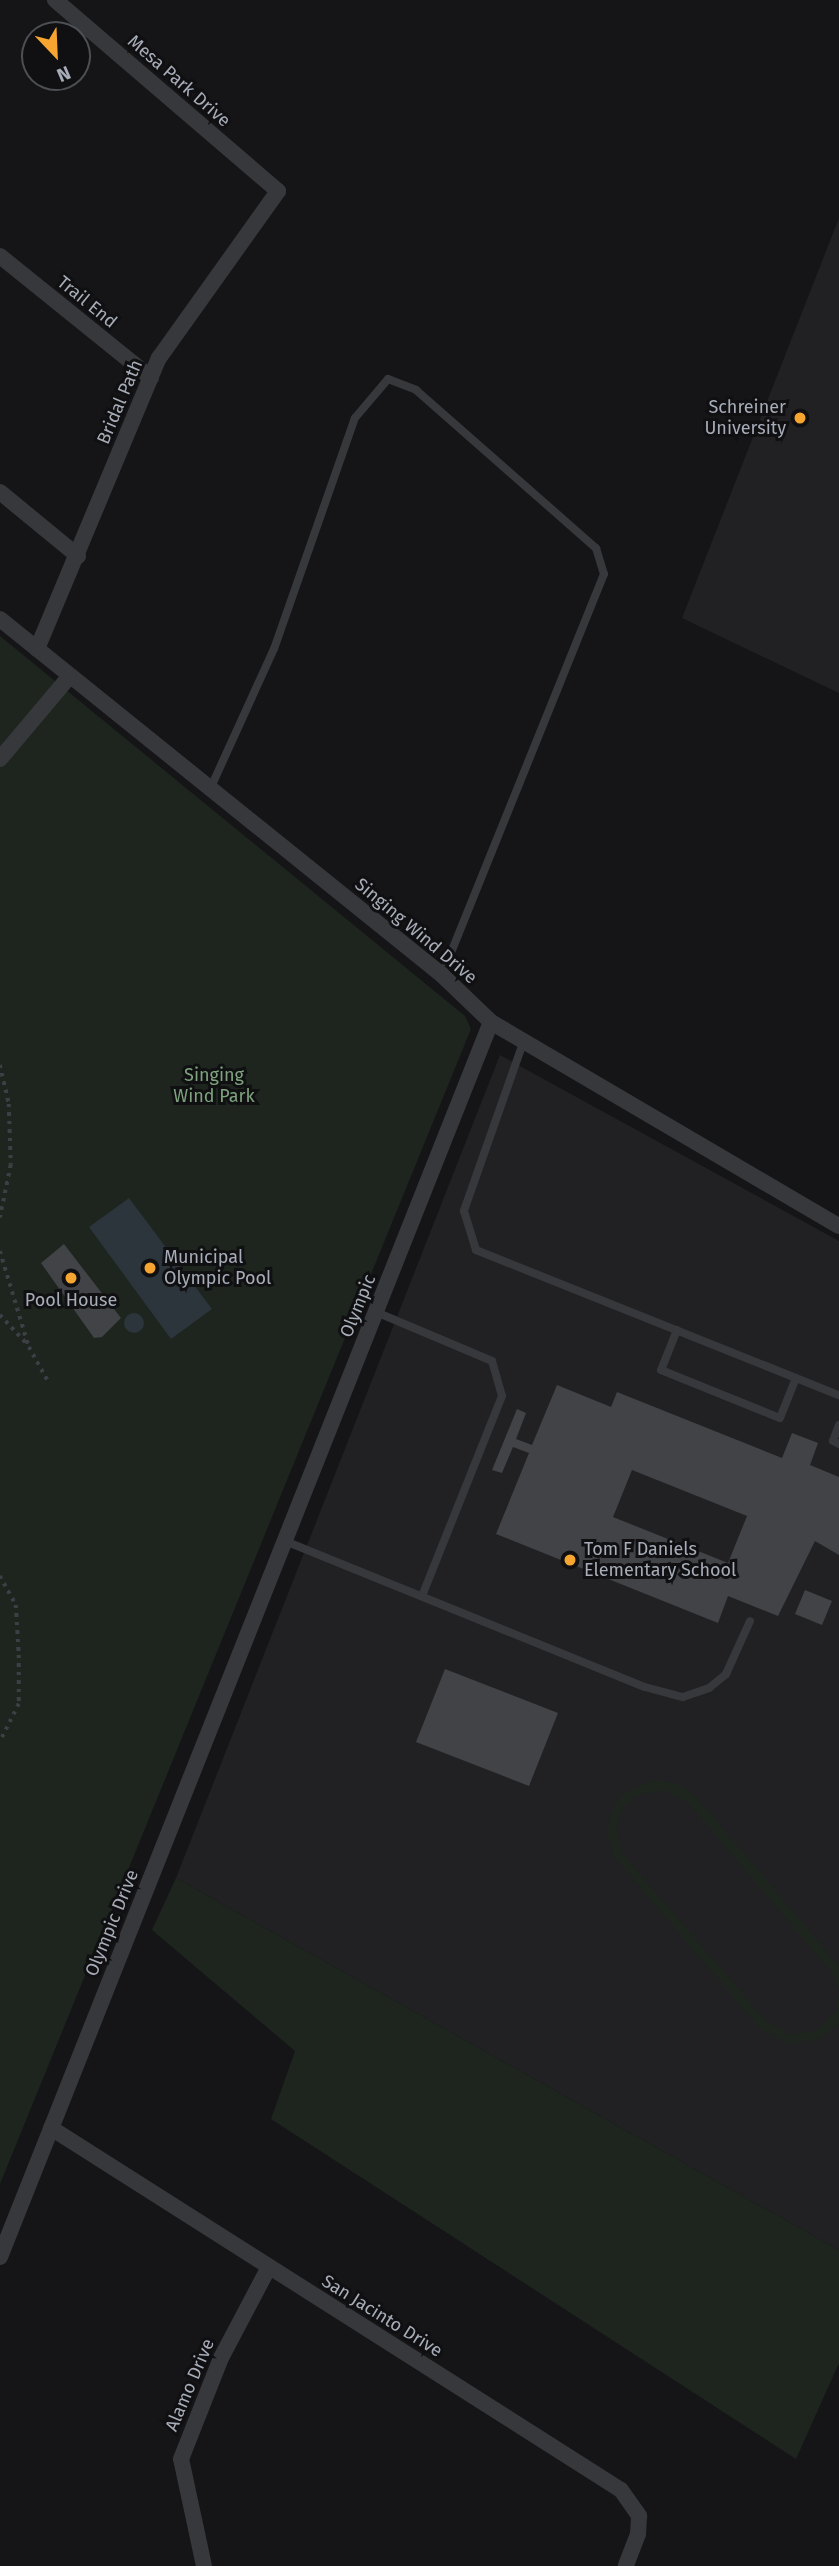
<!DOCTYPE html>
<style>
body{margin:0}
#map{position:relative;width:839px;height:2566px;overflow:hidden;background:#151517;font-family:"Fira Sans",sans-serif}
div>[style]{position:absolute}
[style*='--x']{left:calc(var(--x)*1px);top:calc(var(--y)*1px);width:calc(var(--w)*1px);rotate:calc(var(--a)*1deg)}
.built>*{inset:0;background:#212124}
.green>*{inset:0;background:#1d251e}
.water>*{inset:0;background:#2b353b}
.round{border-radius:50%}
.building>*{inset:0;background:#414347}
.path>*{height:3.5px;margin-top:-1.75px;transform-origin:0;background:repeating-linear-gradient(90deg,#3c3f43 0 3.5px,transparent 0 8.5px)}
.lane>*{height:8px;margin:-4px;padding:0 4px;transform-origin:4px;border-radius:4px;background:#36383c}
.street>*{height:16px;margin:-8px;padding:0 8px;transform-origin:8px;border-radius:8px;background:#36383c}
.dots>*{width:19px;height:19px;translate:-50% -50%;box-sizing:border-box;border:4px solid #101012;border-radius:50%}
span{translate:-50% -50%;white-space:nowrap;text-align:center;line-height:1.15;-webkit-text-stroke:6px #101012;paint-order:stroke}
.street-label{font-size:18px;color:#a7adb8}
.poi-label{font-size:18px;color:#a7adb8}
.right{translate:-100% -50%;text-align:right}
.left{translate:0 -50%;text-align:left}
.park-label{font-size:18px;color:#7ea37e}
.north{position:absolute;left:21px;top:21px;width:70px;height:70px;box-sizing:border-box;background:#101012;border:2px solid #4c4f54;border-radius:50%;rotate:157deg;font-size:19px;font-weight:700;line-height:28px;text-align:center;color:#a7adb8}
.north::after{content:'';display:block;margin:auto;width:24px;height:32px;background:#f5a530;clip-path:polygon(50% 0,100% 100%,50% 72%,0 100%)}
</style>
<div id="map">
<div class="built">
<i style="clip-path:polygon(839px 218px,839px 693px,682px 618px)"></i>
<i style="clip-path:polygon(500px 1055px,839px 1241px,839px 2250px,176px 1878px)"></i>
</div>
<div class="green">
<i style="clip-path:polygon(0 636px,465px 1016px,471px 1029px,0 2184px)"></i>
<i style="clip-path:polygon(evenodd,655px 1780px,677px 1784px,696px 1796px,839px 1966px,839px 2023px,822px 2038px,789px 2044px,760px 2029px,615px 1858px,607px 1835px,611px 1812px,624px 1793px,655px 1780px,664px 1790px,688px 1803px,833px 1974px,839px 1991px,836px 2010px,818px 2030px,791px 2035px,767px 2022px,622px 1853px,616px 1825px,624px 1807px,637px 1795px,664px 1790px)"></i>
<i style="clip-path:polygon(176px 1878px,839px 2250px,839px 2363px,796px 2459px,271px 2119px,295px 2051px,152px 1930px)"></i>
</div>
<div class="water">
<i style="clip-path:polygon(129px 1198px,212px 1309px,171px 1339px,89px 1227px)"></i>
<i class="round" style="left:124px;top:1313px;width:20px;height:20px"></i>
</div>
<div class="building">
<i style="clip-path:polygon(64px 1244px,121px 1318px,102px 1337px,94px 1338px,41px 1263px)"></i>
<i style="clip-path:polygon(evenodd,557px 1385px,611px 1407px,617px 1392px,782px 1458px,792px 1433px,818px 1443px,810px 1465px,839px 1477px,839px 1555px,815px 1541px,778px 1616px,728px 1596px,718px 1623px,496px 1534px,529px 1453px,513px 1447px,502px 1473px,492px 1470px,517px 1409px,526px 1413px,516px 1439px,532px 1445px,557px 1385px,632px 1470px,747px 1516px,728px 1563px,613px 1517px,632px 1470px)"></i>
<i style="clip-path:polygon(805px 1590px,832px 1601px,822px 1625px,795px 1614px)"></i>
<i style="clip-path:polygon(445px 1669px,558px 1713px,529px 1786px,416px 1742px)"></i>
</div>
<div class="path">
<i style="--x:0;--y:1065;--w:40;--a:77"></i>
<i style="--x:9;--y:1104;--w:61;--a:88.1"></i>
<i style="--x:11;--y:1165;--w:54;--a:101.7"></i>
<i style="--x:0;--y:1251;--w:100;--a:73.2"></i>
<i style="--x:29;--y:1347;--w:41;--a:60.9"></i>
<i style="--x:0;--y:1315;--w:41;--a:47"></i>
<i style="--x:0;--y:1576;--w:33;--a:61"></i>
<i style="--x:16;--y:1605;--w:50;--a:86.6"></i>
<i style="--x:19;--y:1655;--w:49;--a:90"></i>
<i style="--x:19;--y:1704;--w:42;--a:116.6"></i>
</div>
<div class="lane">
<i style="--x:211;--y:787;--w:152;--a:-65.5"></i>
<i style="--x:274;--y:649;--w:245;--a:-70.7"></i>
<i style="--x:355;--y:418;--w:51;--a:-49.8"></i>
<i style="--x:388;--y:379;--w:30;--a:21"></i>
<i style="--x:416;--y:390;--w:240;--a:41.3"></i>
<i style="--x:596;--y:548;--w:27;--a:73"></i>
<i style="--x:604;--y:574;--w:432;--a:112"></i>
<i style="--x:523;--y:1043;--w:178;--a:109.4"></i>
<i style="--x:464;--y:1211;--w:41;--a:72.9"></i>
<i style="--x:476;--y:1250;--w:391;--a:21.8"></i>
<i style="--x:376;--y:1312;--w:126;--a:22.9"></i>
<i style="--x:492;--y:1361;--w:36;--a:74"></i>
<i style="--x:502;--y:1396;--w:215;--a:111.8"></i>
<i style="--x:677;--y:1330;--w:43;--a:111.8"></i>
<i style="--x:661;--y:1370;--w:128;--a:22"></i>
<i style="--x:780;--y:1418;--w:43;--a:-68.2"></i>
<i style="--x:839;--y:1425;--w:17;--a:111"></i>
<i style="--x:833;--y:1441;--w:7;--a:27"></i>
<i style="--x:285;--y:1541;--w:388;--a:22.1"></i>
<i style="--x:645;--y:1687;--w:39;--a:15"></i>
<i style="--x:683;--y:1697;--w:28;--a:-19"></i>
<i style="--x:709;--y:1688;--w:22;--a:-39"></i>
<i style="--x:726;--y:1674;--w:58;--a:-65.6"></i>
</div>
<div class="street">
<i style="--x:0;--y:256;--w:194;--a:38.9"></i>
<i style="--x:0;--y:492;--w:101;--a:39.4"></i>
<i style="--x:0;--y:619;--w:568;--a:38.85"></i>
<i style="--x:442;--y:975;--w:68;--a:43.8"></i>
<i style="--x:491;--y:1022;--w:403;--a:30.4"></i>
<i style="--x:37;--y:649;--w:316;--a:-67.3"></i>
<i style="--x:159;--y:358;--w:205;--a:-54.5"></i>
<i style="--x:278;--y:191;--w:294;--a:-139.4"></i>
<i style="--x:0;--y:759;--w:107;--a:-49.9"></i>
<i style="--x:51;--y:2128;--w:675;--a:32.42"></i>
<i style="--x:621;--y:2490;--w:32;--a:55"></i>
<i style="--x:639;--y:2516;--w:18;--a:93"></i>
<i style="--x:638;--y:2534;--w:34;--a:111"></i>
<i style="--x:0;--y:2257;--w:1329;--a:-68.32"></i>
<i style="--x:204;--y:2566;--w:109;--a:-102.1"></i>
<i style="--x:181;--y:2459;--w:109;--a:-68.4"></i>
<i style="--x:221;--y:2358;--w:103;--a:-62.2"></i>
</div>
<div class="dots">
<i style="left:800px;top:418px;background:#f5a530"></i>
<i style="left:150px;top:1268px;background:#f5a530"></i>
<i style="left:71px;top:1278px;background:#f5a530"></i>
<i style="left:570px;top:1560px;background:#f5a530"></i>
</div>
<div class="street-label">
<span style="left:179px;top:81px;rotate:41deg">Mesa Park Drive</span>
<span style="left:87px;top:302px;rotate:39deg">Trail End</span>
<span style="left:120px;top:402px;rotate:-67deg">Bridal Path</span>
<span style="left:416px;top:931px;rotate:40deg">Singing Wind Drive</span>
<span style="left:358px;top:1306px;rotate:-68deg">Olympic</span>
<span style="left:112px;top:1923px;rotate:-68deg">Olympic Drive</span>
<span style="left:382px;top:2316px;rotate:32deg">San Jacinto Drive</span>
<span style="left:190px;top:2385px;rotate:-67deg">Alamo Drive</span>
</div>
<div class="poi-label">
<span class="right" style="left:786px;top:418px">Schreiner<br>University</span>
<span class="left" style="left:164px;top:1268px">Municipal<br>Olympic Pool</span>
<span style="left:71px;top:1300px">Pool House</span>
<span class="left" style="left:584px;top:1560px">Tom F Daniels<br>Elementary School</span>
</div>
<div class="park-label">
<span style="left:214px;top:1086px">Singing<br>Wind Park</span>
</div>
<div class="north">N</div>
</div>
